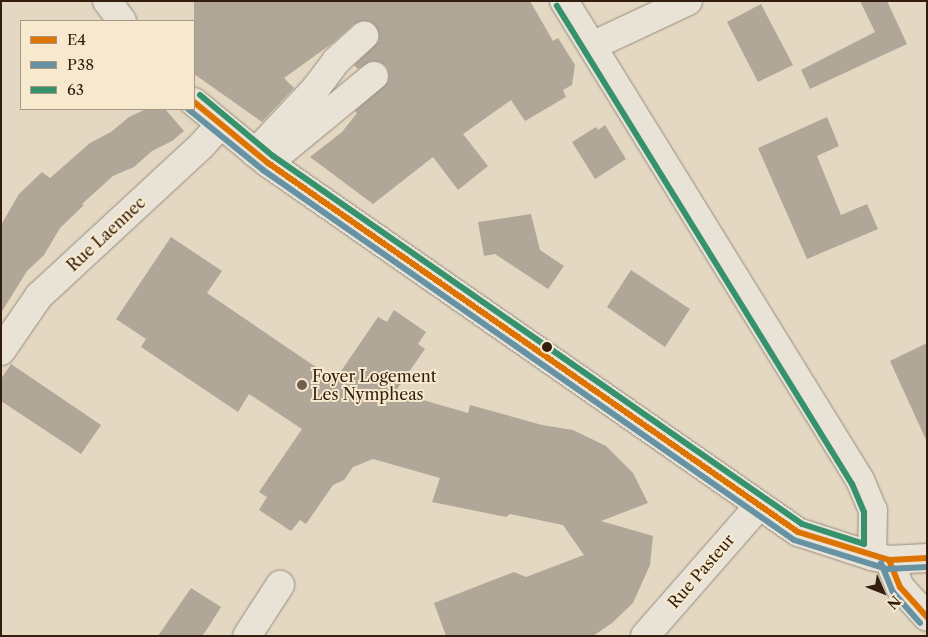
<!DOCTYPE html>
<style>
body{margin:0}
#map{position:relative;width:928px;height:637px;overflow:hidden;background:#e4d8c2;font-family:"Libre Caslon Text",serif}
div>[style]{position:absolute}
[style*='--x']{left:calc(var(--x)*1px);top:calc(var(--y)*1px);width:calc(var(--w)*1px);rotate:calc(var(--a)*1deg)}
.building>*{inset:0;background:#b0a798}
.roads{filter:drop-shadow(0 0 1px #958c7e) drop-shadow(0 0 1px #958c7e)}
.minor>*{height:28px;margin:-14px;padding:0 14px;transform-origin:14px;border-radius:14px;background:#e9e3d7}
.bus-1>*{height:6px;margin:-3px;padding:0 3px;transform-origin:3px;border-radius:3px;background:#dd7402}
.bus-2>*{height:6px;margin:-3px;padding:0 3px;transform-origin:3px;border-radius:3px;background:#6792a4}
.bus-3>*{height:6px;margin:-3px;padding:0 3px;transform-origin:3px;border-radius:3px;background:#36916d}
.dots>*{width:14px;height:14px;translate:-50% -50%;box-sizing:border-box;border:2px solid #f7e9ce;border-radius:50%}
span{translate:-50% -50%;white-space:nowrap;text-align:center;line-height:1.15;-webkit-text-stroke:4px #f7e9ce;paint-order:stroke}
.street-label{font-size:16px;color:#331d0f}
.poi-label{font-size:16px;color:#331d0f}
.left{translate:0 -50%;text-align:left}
.frame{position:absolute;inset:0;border:2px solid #331d0f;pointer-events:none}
.legend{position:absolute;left:20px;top:20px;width:175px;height:90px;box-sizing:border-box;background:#f7e9ce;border:1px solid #a99782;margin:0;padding:6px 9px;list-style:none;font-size:15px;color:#331d0f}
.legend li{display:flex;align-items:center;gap:10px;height:25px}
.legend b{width:25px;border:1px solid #a99782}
.north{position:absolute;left:858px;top:567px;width:50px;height:50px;-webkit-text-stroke:4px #f7e9ce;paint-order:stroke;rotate:134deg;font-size:14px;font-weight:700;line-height:20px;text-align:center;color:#331d0f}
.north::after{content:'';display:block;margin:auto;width:18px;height:22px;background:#331d0f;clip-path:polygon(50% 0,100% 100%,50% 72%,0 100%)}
</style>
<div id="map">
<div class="building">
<i style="clip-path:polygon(194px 1px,530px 1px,553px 41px,558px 38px,575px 65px,572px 85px,563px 90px,566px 97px,525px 121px,511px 100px,463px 134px,488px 166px,458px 190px,433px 157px,373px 204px,310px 157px,342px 132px,357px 113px,355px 111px,388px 82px,389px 73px,386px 66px,380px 62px,371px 61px,358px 69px,354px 65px,379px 41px,379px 33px,375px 25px,369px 21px,361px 21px,354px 24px,334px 42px,284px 78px,294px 88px,262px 122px,194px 74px)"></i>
<i style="clip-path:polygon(860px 1px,887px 1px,907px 44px,810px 89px,801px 70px,875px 32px)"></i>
<i style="clip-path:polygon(761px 4px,793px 65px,758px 82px,727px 22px)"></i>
<i style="clip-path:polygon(146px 109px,165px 109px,184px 131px,172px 141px,152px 151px,134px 167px,113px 176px,82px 204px,84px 205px,60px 228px,44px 255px,27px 271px,1px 313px,1px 225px,19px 194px,42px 172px,50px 178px,90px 143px,111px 132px,129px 117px)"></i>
<i style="clip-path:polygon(827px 117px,839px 146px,817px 156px,841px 215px,867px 204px,878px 229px,807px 259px,758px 148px)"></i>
<i style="clip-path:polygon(605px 125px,626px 159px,595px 179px,572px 142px,596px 127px,598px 130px)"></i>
<i style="clip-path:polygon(531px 214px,540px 250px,564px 266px,548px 289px,495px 254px,484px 256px,478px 222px)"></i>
<i style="clip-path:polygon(171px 237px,222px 271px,207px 293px,335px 380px,378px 317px,387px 322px,394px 310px,426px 332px,418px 344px,425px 349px,395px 392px,468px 413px,470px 405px,542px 425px,573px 430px,606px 446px,633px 473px,648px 503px,601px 521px,653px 536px,650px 565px,633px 603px,612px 623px,593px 636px,446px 636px,434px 603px,514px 572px,526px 577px,584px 555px,563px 525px,510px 514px,506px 517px,432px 502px,440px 478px,373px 459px,353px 467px,344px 480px,333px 485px,306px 524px,300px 520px,291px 531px,259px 510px,267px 497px,259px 492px,302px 429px,249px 394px,238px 412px,141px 347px,146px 339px,116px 319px)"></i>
<i style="clip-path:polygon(631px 270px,690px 309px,665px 347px,607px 307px)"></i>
<i style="clip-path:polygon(927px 343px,927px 442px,890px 361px)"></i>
<i style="clip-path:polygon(11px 364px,101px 425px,81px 454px,1px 401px,1px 379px)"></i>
<i style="clip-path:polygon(191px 588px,221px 607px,209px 626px,202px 636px,158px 636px)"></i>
</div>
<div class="roads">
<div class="minor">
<i style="--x:107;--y:1;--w:25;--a:53"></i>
<i style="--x:564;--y:1;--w:563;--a:58.29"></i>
<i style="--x:860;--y:480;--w:33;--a:67"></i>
<i style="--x:873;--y:510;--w:46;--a:91.2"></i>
<i style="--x:592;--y:46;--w:106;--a:-25.1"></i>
<i style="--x:194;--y:102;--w:96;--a:39.5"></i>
<i style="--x:268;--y:163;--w:646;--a:34.85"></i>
<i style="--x:798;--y:532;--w:78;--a:18"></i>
<i style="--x:872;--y:556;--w:17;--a:13"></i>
<i style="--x:889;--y:560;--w:38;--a:-3"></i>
<i style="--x:255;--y:153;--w:89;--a:-46.8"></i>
<i style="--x:316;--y:88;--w:34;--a:-53"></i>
<i style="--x:336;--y:61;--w:38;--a:-42"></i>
<i style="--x:268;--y:163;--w:137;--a:-39.4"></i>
<i style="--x:1;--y:351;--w:67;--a:-55.4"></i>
<i style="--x:39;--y:296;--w:222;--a:-42.8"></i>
<i style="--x:202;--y:145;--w:27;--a:-48"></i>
<i style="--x:889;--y:560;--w:29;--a:68"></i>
<i style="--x:900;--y:587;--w:40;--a:48"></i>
<i style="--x:247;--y:636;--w:61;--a:-57.1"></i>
<i style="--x:645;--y:636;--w:173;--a:-48.8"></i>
</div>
</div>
<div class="bus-1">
<i style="--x:194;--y:102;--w:96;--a:39.5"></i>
<i style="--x:268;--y:163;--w:646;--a:34.85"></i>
<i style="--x:798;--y:532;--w:95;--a:17.1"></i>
<i style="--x:889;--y:560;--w:38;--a:-3"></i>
<i style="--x:889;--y:560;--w:29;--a:68"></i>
<i style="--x:900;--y:587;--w:40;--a:48"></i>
</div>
<div class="bus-2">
<i style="--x:188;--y:109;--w:97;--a:39.1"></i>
<i style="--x:263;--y:170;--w:647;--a:34.87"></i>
<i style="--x:794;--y:540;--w:97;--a:17.3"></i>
<i style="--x:887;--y:569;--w:40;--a:-2.9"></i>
<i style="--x:881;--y:563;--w:31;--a:68"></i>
<i style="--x:893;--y:592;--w:41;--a:48.9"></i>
</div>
<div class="bus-3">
<i style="--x:200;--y:95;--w:95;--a:39.9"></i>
<i style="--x:273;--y:156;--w:644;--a:34.82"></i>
<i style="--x:802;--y:524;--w:65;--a:17.9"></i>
<i style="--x:864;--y:544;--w:32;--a:-90"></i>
<i style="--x:864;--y:512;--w:30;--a:-113"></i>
<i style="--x:852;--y:484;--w:562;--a:-121.68"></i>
</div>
<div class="dots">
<i style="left:547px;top:347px;background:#331d0f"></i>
<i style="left:302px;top:385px;background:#715e4e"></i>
</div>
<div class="street-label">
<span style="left:106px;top:234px;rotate:-43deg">Rue Laennec</span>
<span style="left:701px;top:571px;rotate:-49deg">Rue Pasteur</span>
</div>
<div class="poi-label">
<span class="left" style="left:312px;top:385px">Foyer Logement<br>Les Nympheas</span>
</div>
<div class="frame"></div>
<ul class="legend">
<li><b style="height:6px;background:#dd7402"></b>E4</li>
<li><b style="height:6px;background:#6792a4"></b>P38</li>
<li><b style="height:6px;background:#36916d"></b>63</li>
</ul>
<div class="north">N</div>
</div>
